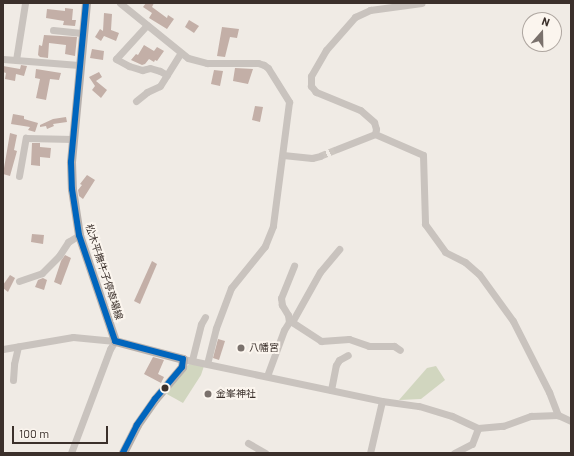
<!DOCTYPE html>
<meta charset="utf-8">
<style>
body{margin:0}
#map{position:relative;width:574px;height:456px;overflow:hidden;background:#f0ebe5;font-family:Barlow,"Noto Sans JP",sans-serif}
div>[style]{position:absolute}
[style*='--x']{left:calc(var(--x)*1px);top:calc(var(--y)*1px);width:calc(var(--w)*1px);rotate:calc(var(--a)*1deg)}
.green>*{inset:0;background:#d1d6bf}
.building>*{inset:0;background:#c3afa7}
.minor-tunnel>*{height:7px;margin-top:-3.5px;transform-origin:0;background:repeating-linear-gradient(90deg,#ccc6c0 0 7px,transparent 0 10.5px)}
.minor>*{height:7px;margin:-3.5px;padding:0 3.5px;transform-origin:3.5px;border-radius:3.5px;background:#c9c3be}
.major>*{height:9px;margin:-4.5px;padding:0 4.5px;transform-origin:4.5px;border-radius:4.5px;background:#b8b1ad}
.bus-1>*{height:6px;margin:-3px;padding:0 3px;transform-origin:3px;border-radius:3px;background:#0065bd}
.dots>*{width:11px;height:11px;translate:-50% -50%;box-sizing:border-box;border:2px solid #fbf5ee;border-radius:50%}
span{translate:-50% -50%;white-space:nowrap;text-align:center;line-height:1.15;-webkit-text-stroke:4px #fbf5ee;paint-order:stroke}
.street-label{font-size:10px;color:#3b302b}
.poi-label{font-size:10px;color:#3b302b}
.left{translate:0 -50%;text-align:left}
.frame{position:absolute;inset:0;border:4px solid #3b302b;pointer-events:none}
.north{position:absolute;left:522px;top:12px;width:40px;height:40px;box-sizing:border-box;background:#fbf5ee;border:1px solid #aea6a0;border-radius:50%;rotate:20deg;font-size:11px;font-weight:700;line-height:16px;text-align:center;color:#3b302b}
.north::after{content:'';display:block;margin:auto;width:14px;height:18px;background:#7a716c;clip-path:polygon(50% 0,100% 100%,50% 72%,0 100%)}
.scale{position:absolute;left:12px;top:426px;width:96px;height:18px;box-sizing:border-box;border:2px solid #3b302b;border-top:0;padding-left:5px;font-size:12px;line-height:14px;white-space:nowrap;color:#3b302b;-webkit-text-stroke:3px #fbf5ee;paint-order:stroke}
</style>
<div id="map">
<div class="green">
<i style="clip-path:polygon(189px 364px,204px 366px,201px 375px,183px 403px,165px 393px)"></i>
<i style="clip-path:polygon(436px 366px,445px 380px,421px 399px,399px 400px,427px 368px)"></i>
</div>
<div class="building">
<i style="clip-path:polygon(146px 3px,154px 3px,152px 7px,167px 18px,168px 15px,174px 19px,167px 29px,149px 18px,152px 13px,143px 7px)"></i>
<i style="clip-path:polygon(65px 8px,73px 9px,72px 20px,76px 20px,75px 26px,63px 25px,64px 21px,46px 18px,47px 9px,65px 11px)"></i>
<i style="clip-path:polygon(104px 13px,112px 14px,111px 30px,119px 33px,116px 41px,104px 36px,101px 41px,95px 37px,100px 29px,103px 31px)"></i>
<i style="clip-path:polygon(189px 20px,199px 26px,194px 33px,185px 27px)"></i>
<i style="clip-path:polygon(222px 27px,239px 29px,237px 38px,230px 37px,225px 57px,217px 56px)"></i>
<i style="clip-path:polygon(44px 35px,77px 37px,75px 56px,65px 54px,66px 45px,49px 43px,48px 58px,40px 57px,38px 55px,39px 45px,42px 46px)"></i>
<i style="clip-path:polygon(144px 45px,154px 51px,157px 47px,164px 51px,157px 61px,155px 60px,154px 62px,149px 59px,145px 64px,142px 65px,131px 60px,136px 54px,138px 55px)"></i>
<i style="clip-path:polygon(92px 49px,104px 51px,103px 60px,90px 58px)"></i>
<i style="clip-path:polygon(21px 65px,27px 66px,24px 76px,16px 74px,15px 81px,5px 79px,6px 73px,3px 72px,3px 66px,20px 69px)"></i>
<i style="clip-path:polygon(235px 68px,253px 69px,248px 84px,233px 81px)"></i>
<i style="clip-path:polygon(36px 69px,61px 73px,59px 80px,50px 79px,46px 100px,36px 98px,40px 79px,35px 78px)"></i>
<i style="clip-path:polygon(214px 70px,223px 71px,220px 86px,211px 84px)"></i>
<i style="clip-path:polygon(99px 72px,102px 77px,96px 81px,107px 90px,101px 98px,92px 90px,95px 86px,89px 77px)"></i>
<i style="clip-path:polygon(255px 106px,263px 107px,260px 122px,252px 120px)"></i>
<i style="clip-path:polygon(13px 114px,24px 116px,24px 119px,38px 123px,35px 132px,28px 130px,30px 127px,11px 124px)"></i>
<i style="clip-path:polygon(66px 117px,67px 122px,53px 124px,54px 126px,47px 129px,46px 126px,40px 127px,40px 125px,53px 119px)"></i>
<i style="clip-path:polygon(10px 133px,17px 135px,14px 150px,17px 151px,10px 176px,3px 174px)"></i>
<i style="clip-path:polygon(32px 143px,40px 143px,40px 147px,51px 148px,50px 158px,40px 157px,40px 166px,31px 165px)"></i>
<i style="clip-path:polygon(87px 175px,95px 180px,83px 199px,79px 196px,78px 190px,82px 185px,80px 184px)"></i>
<i style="clip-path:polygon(32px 234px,44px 235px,43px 244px,31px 242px)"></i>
<i style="clip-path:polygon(65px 255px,71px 258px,61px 285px,54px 282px,61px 261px)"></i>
<i style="clip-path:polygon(152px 261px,157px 264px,140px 304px,134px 301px)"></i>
<i style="clip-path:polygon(10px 275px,15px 278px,8px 292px,3px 288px,3px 285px)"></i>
<i style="clip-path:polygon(43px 278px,47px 280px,44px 290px,35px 287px,38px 280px)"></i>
<i style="clip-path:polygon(218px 339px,225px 341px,219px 360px,213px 358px)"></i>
<i style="clip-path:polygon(153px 357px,164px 360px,158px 374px,164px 377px,161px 383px,144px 374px)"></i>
</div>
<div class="minor-tunnel">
<i style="--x:320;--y:156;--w:18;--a:-22"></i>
</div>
<div class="minor">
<i style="--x:120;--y:3;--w:87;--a:39"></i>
<i style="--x:188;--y:58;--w:20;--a:15"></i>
<i style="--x:207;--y:63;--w:51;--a:0"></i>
<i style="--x:258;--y:63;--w:6;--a:18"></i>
<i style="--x:264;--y:65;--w:5;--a:37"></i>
<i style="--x:268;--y:68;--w:40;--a:58"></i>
<i style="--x:289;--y:102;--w:125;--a:97.4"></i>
<i style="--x:273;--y:226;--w:22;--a:112"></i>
<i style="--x:265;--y:246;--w:54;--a:129"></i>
<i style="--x:231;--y:288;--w:43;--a:110.6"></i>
<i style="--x:216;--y:328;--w:36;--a:104"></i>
<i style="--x:147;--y:25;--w:46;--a:132.4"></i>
<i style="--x:116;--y:59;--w:15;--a:28"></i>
<i style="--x:129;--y:66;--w:14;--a:17"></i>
<i style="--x:142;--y:70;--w:8;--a:-14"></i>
<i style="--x:150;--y:68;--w:10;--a:17"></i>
<i style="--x:160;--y:71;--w:8;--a:30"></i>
<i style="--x:53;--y:30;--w:31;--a:6"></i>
<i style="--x:3;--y:59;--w:76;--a:4.5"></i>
<i style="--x:16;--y:60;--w:58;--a:-81"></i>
<i style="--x:136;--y:101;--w:14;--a:-39"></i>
<i style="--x:147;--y:92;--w:14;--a:-25"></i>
<i style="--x:160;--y:86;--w:39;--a:-58"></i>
<i style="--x:375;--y:134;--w:5;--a:-79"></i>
<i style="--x:376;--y:129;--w:7;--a:-106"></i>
<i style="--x:374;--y:122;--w:18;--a:-139"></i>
<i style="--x:360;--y:110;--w:48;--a:-157.8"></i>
<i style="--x:316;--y:92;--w:8;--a:-130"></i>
<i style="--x:311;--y:86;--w:10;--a:-90"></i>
<i style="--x:311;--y:76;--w:30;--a:-60"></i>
<i style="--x:326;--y:50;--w:44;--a:-48.7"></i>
<i style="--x:355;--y:17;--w:17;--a:-25"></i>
<i style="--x:370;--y:10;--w:52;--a:-7.7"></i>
<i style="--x:337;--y:149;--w:41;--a:-21.5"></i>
<i style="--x:375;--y:134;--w:52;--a:23.6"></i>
<i style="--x:423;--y:155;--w:69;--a:88.3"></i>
<i style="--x:425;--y:224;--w:34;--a:54"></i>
<i style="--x:445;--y:252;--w:22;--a:27"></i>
<i style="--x:465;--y:262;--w:18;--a:41"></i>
<i style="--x:479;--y:274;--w:58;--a:54.1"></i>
<i style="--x:513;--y:321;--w:80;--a:63.1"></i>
<i style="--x:549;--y:392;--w:25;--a:69"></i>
<i style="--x:283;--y:155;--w:29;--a:6"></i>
<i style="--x:312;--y:158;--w:8;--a:-14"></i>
<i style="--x:19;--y:176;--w:39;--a:-80"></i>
<i style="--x:26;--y:138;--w:47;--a:1.2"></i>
<i style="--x:19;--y:281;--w:24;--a:-19"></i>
<i style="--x:42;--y:273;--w:24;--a:-45"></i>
<i style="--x:59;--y:256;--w:17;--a:-57"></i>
<i style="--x:68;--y:242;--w:13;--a:-32"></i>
<i style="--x:289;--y:322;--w:7;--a:-98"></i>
<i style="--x:288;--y:315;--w:12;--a:-121"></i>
<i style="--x:282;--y:305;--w:7;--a:-98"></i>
<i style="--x:281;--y:298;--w:35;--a:-68"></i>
<i style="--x:292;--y:322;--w:57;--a:-60.8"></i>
<i style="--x:320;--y:272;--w:30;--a:-50"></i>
<i style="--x:3;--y:349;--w:71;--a:-9.7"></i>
<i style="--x:73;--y:337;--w:42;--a:5.4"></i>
<i style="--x:115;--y:341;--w:9;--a:122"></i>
<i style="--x:110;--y:349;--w:111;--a:110.6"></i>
<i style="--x:183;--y:359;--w:203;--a:11.9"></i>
<i style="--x:382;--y:401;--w:37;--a:8"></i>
<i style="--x:419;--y:406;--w:34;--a:17"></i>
<i style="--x:452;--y:416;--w:29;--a:25"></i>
<i style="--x:478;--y:428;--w:25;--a:-5"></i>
<i style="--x:503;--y:426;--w:30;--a:-20"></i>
<i style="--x:531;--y:416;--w:27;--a:-2"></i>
<i style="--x:558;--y:415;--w:14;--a:25"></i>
<i style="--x:192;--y:360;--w:37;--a:-76"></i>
<i style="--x:201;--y:324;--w:8;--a:-60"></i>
<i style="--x:267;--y:376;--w:49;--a:-69.7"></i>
<i style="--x:284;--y:330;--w:9;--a:-58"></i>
<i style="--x:289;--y:322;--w:3;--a:0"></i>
<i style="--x:292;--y:322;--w:35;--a:33"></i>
<i style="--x:321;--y:341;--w:28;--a:-4"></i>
<i style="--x:349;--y:339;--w:21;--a:19"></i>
<i style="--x:369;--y:346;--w:25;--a:0"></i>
<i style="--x:394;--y:346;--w:7;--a:34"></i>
<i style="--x:13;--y:380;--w:16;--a:-86"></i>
<i style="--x:14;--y:364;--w:18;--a:-77"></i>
<i style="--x:331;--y:390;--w:25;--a:-79"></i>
<i style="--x:336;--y:365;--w:6;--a:-59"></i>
<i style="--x:339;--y:360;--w:10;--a:-29"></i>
<i style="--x:248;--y:443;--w:20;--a:30"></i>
<i style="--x:370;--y:453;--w:53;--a:-77"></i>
<i style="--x:454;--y:453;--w:20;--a:-27"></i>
<i style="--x:472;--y:444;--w:17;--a:-69"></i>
</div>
<div class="major">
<i style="--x:86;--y:3;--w:160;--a:95.4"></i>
<i style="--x:71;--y:162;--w:27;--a:88"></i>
<i style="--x:72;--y:189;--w:47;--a:81.3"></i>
<i style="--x:79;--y:235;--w:112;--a:71.2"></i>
<i style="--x:115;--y:341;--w:70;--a:14.8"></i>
<i style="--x:183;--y:359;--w:8;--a:97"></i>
<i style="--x:182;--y:367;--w:42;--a:130.2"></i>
<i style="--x:155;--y:399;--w:32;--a:125"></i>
<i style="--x:137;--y:425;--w:31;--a:117"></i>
</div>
<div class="bus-1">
<i style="--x:86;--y:3;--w:160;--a:95.4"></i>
<i style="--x:71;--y:162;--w:27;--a:88"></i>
<i style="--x:72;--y:189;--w:47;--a:81.3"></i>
<i style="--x:79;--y:235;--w:112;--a:71.2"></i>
<i style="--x:115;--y:341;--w:70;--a:14.8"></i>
<i style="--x:183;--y:359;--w:8;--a:97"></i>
<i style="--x:182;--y:367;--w:42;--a:130.2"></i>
<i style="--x:155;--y:399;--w:32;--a:125"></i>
<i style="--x:137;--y:425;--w:31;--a:117"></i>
</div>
<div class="dots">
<i style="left:241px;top:348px;background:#7a716c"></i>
<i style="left:165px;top:388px;background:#3b302b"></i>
<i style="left:208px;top:394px;background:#7a716c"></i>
</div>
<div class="street-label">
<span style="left:104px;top:272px;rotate:72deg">松木平撫牛子停車場線</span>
</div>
<div class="poi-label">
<span class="left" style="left:249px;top:348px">八幡宮</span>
<span class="left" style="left:216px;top:394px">金峯神社</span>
</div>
<div class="frame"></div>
<div class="north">N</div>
<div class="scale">100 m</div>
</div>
